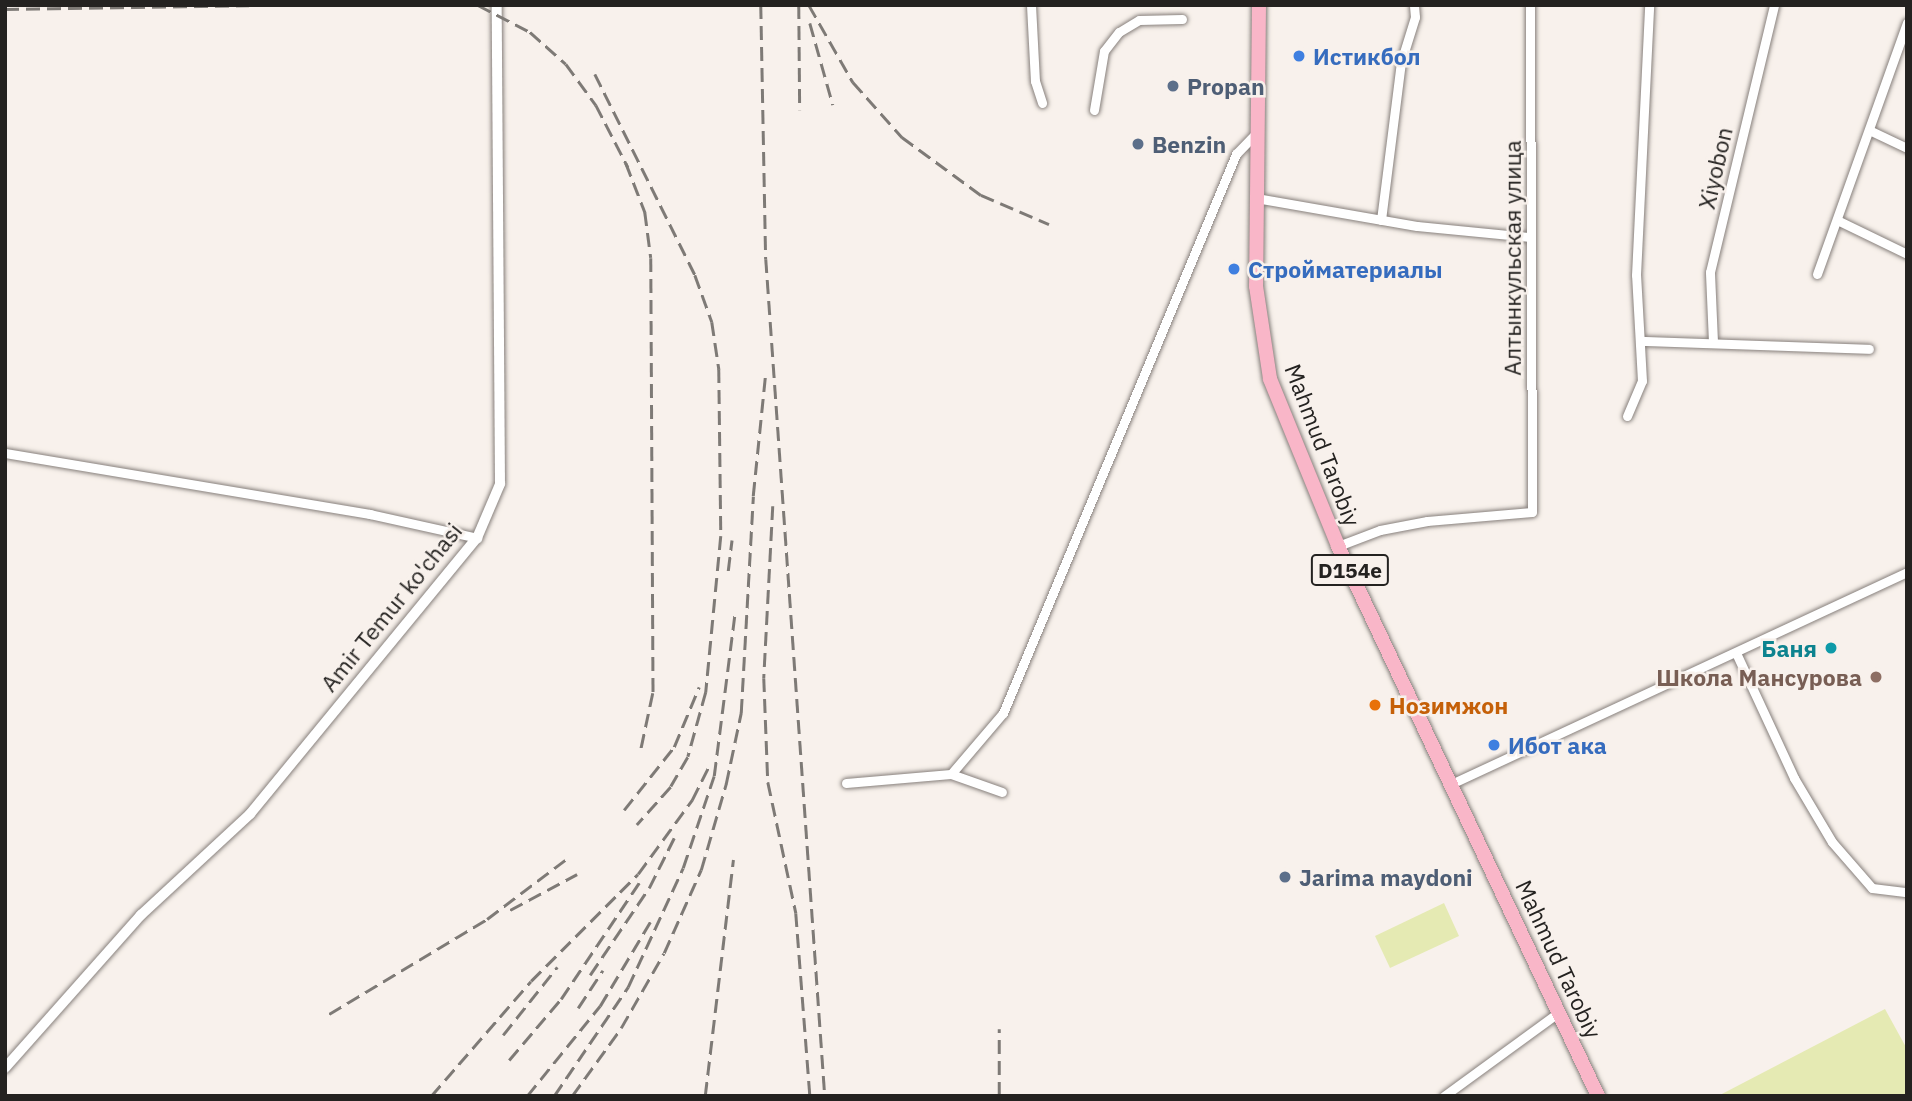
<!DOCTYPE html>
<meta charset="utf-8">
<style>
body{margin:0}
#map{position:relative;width:1912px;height:1101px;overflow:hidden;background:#f8f1ec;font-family:"IBM Plex Sans",sans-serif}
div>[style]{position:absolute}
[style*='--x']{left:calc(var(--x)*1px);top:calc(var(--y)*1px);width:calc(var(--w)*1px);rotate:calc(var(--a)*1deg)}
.green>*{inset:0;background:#e5eab3}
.roads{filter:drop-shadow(0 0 2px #87807c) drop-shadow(0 0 2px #87807c)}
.minor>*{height:9px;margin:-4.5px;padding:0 4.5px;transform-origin:4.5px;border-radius:4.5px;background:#fff}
.tertiary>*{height:10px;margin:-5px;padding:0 5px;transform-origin:5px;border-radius:5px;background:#fff}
.primary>*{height:14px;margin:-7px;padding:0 7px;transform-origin:7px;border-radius:7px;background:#f9b6c8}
.rail>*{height:2.5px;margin-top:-1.25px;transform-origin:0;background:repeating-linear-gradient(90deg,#7e7a76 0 14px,transparent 0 21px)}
.dots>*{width:19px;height:19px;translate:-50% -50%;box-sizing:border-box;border:4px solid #f8f1ec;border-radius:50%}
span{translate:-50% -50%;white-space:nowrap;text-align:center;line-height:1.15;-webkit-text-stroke:5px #f8f1ec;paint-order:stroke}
.shield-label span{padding:2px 5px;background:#f8f1ec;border:2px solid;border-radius:5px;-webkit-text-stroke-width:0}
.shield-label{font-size:21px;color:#242220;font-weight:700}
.shop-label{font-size:23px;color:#366cbe;font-weight:700}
.left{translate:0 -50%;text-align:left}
.service-label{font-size:23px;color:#4e5e75;font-weight:700}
.street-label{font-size:23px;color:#242220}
.culture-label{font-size:23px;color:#0d838f;font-weight:700}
.right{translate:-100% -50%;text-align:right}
.education-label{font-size:23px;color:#785e54;font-weight:700}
.food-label{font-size:23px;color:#c56008;font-weight:700}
.frame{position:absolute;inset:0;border:7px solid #242220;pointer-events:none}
</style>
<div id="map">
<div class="green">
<i style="clip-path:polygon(1444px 903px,1459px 936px,1390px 968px,1375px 936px)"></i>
<i style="clip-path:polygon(1885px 1009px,1907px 1049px,1907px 1096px,1718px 1096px)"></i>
</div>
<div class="roads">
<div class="minor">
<i style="--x:1031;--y:5;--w:76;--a:87"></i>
<i style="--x:1035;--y:81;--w:23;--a:72"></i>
<i style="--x:1094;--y:110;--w:60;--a:-80.4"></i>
<i style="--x:1104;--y:51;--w:24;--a:-52"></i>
<i style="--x:1119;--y:32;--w:23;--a:-31"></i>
<i style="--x:1139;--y:20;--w:43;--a:-1.3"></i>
<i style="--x:1869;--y:130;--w:42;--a:25.3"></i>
<i style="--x:1256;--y:198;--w:163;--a:9.9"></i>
<i style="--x:1417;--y:226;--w:114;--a:5.6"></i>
<i style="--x:1381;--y:220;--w:159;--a:-82.8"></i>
<i style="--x:1401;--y:62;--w:47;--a:-72.7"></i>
<i style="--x:1415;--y:17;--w:12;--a:-95"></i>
<i style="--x:1837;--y:220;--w:78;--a:25.9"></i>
<i style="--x:1817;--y:274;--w:267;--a:-70.3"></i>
<i style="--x:1643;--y:341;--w:226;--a:2"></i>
<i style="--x:1713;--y:342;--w:70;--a:-92.5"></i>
<i style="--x:1710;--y:272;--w:275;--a:-76.5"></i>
<i style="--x:1627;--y:416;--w:38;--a:-67"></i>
<i style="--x:1642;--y:381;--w:106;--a:-93.2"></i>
<i style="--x:1636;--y:275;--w:270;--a:-87.2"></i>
<i style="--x:5;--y:453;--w:370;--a:9.5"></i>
<i style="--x:370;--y:514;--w:110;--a:12.6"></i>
<i style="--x:1338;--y:546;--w:45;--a:-20.9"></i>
<i style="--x:1380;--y:530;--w:48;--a:-10.8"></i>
<i style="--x:1427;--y:521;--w:105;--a:-4.9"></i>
<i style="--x:1532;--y:512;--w:507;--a:-90.23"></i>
<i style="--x:1737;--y:655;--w:136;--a:65.1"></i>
<i style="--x:1794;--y:778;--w:74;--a:59.3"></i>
<i style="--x:1832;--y:842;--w:61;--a:49"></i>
<i style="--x:1872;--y:888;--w:35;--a:7"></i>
<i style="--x:951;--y:774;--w:54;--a:19.4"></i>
<i style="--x:846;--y:783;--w:105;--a:-4.9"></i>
<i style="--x:951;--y:774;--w:80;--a:-49.6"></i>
<i style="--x:1003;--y:713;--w:606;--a:-67.37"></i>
<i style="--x:1236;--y:154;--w:29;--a:-46"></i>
<i style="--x:1451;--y:784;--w:503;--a:-24.93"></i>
<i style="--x:1444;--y:1096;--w:142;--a:-36.1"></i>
</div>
<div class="tertiary">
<i style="--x:5;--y:1068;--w:205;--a:-48.4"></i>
<i style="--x:141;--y:915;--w:149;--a:-42.8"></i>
<i style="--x:250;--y:814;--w:357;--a:-50.6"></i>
<i style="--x:477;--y:538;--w:59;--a:-66.9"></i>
<i style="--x:500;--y:484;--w:479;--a:-90.4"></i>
</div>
<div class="primary">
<i style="--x:1259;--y:5;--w:281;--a:90.6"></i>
<i style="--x:1256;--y:286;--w:94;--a:81.4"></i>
<i style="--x:1270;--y:379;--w:180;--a:67.8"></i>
<i style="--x:1338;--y:546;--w:608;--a:64.7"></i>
</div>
</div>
<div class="rail">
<i style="--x:478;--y:5;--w:59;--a:27.4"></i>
<i style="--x:530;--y:32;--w:48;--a:41.6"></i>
<i style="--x:566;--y:64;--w:51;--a:53.8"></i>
<i style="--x:596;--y:105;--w:70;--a:62.7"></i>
<i style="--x:761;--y:5;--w:254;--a:88.9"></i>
<i style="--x:766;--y:259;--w:839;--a:85.97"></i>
<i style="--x:799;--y:5;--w:105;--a:89.5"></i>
<i style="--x:809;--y:5;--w:89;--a:60.3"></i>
<i style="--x:853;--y:82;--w:74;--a:48.3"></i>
<i style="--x:902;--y:137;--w:98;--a:36.3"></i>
<i style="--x:981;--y:195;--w:74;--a:23.1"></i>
<i style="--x:5;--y:9;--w:244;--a:-0.9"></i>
<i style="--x:810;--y:23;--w:85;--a:74.3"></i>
<i style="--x:595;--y:74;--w:225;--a:63.5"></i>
<i style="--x:695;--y:275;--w:50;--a:70.1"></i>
<i style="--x:712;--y:322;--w:48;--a:81.5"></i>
<i style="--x:719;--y:369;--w:167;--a:89.3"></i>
<i style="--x:721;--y:536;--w:157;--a:95.5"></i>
<i style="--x:706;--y:692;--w:67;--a:105.5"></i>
<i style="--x:688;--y:757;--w:34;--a:120"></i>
<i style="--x:671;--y:787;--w:51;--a:131.8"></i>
<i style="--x:626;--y:163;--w:53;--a:68.8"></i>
<i style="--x:645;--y:212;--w:46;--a:82.6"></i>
<i style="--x:651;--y:258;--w:435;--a:89.7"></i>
<i style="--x:653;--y:693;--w:62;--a:102"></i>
<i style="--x:773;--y:506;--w:172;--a:93"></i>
<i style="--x:764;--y:678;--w:104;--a:87.8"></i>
<i style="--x:768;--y:782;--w:134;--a:77.9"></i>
<i style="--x:796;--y:913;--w:184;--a:85.6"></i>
<i style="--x:728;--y:571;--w:31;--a:-83"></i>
<i style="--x:624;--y:810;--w:80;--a:-51.6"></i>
<i style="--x:674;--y:747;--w:65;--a:-67.4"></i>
<i style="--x:510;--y:910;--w:76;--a:-28.2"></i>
<i style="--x:590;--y:975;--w:105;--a:-55.9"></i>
<i style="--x:649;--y:888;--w:56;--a:-63.4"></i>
<i style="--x:578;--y:1008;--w:45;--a:-56.7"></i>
<i style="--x:329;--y:1014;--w:184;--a:-31"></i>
<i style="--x:487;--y:919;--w:98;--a:-37.1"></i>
<i style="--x:503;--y:1035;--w:87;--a:-51.5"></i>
<i style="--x:509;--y:1060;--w:80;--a:-49.6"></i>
<i style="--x:561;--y:999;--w:140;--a:-56.1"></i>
<i style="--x:431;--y:1096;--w:152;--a:-49"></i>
<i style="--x:531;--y:981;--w:151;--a:-45"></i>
<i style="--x:638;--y:874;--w:92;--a:-53.9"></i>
<i style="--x:692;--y:800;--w:40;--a:-63.4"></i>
<i style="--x:527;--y:1096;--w:116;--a:-51"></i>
<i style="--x:600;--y:1006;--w:98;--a:-59.2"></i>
<i style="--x:554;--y:1096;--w:132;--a:-55.8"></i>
<i style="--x:628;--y:987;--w:131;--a:-65.2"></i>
<i style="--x:683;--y:868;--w:97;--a:-71.4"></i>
<i style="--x:714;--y:776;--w:166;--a:-82.7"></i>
<i style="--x:572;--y:1096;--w:84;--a:-54.2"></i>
<i style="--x:621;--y:1028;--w:86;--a:-60.2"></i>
<i style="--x:664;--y:953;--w:91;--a:-66"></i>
<i style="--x:701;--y:870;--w:90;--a:-73.8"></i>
<i style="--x:726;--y:784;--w:73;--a:-78.1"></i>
<i style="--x:741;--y:713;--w:217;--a:-86.8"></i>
<i style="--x:753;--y:496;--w:120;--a:-84.2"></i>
<i style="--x:705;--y:1096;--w:238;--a:-83.2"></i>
<i style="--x:999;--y:1096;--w:67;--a:-90"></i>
</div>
<div class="dots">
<i style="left:1299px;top:56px;background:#3f7fe0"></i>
<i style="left:1173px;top:86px;background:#5c6f8a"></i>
<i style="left:1138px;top:144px;background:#5c6f8a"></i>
<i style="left:1234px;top:269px;background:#3f7fe0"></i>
<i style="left:1831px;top:648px;background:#0f9aa8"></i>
<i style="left:1876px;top:677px;background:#8d6e63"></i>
<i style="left:1375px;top:705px;background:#e8710a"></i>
<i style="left:1494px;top:745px;background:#3f7fe0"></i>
<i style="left:1285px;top:877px;background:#5c6f8a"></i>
</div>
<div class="shield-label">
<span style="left:1350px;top:570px">D154e</span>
</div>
<div class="shop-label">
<span class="left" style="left:1313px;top:56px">Истикбол</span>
<span class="left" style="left:1248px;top:269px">Стройматериалы</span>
<span class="left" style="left:1508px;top:745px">Ибот ака</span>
</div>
<div class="service-label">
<span class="left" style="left:1187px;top:86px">Propan</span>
<span class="left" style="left:1152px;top:144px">Benzin</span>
<span class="left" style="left:1299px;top:877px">Jarima maydoni</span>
</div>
<div class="street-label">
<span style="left:1715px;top:168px;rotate:-77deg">Xiyobon</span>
<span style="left:1512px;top:258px;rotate:-90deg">Алтынкульская улица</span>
<span style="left:1323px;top:445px;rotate:69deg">Mahmud Tarobiy</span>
<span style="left:391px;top:607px;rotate:-51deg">Amir Temur ko'chasi</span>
<span style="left:1559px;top:959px;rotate:65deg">Mahmud Tarobiy</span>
</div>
<div class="culture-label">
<span class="right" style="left:1817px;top:648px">Баня</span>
</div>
<div class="education-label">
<span class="right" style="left:1862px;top:677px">Школа Мансурова</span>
</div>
<div class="food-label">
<span class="left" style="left:1389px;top:705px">Нозимжон</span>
</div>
<div class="frame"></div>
</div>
